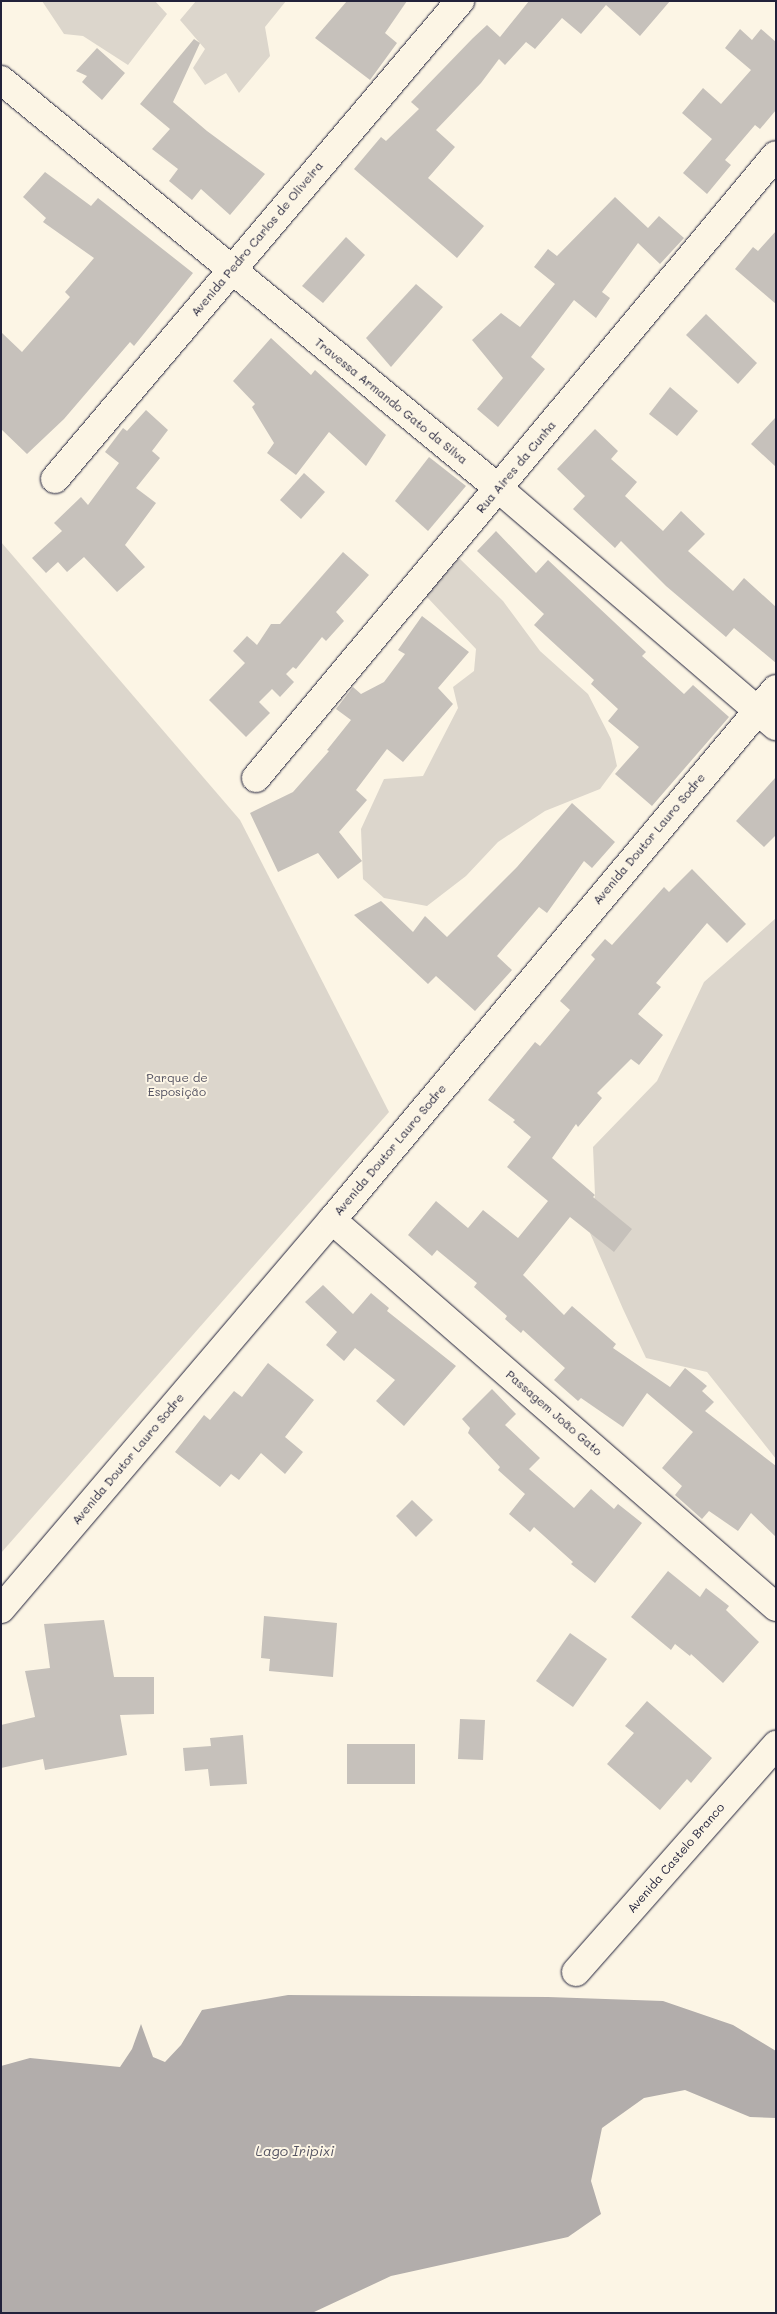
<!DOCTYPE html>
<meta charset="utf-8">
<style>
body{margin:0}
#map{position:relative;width:777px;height:2314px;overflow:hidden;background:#fcf5e5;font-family:Mali,sans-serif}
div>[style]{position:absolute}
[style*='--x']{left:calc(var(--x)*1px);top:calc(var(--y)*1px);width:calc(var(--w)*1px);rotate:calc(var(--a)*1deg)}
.green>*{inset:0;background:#dcd6cc}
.water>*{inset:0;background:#b2adab}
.building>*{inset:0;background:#c6c1bb}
.roads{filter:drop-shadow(0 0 1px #22223b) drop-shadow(0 0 1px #22223b)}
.street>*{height:28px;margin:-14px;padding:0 14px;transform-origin:14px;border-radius:14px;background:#fcf5e5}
.secondary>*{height:28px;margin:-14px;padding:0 14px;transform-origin:14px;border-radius:14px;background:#fcf5e5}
span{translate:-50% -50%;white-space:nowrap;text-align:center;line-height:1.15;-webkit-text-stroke:4px #fcf5e5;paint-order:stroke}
.street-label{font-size:12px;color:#22223b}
.park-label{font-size:12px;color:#504f5f}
.water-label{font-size:14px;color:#545362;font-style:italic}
.frame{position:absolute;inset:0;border:2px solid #22223b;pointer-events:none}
</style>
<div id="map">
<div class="green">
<i style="clip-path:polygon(42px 1px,155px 1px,167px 14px,128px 65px,83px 36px,64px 34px)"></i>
<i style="clip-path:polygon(196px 1px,286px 1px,265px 27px,270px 56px,239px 93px,226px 73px,205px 85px,193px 68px,205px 49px,180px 20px)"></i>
<i style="clip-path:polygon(1px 542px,240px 820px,389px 1112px,1px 1553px)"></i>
<i style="clip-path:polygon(459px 558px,503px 601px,540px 651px,588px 694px,611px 739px,617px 766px,600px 789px,545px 811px,498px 842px,466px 876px,427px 906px,384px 898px,363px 879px,361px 829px,384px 779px,423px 776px,458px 708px,453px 687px,474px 671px,476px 649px,426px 596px)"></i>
<i style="clip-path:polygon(776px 918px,776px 1459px,707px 1372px,646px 1358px,623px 1309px,590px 1233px,595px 1195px,593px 1147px,657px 1081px,704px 982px)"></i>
</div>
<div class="water">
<i style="clip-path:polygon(288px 1995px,548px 1997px,663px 2001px,733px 2025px,776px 2051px,776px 2118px,750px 2117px,685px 2090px,644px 2098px,602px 2128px,591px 2181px,601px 2214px,568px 2237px,391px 2276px,312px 2313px,1px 2313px,1px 2066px,30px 2058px,120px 2067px,132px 2049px,141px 2024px,153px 2057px,165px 2062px,181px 2045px,202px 2010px)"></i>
</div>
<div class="building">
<i style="clip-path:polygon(347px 1px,407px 1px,385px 33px,397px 43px,370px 80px,315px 38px)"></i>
<i style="clip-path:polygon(529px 1px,670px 1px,640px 36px,606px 5px,581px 34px,562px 18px,535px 49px,526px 42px,505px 65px,499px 59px,481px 83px,436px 130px,455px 147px,428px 178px,484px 226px,457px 258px,354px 169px,381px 137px,386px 141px,419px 109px,411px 102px,473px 38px,487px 25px,500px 37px)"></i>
<i style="clip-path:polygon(740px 29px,752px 40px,761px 29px,776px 42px,776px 110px,760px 129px,755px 125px,725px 160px,731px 165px,707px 194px,683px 173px,712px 139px,682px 113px,703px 88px,721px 104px,751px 70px,725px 48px)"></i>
<i style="clip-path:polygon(194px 39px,200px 43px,173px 102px,207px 131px,265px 174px,230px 215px,201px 189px,192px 200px,169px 181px,178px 169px,152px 149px,170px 129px,140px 104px)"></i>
<i style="clip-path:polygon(97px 48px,125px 73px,102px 100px,82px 82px,87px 76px,76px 71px)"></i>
<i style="clip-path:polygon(45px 172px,91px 206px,98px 198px,193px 273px,134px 346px,130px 342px,64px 419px,27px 454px,1px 429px,1px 332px,22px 352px,70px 297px,65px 292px,94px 258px,43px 222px,46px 218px,23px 197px)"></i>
<i style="clip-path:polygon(615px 197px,648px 228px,659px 216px,684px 238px,660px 264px,638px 243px,602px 292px,610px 298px,596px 318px,574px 300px,531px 357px,545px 369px,498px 427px,477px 409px,503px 378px,472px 340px,501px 313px,520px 327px,555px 284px,534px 267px,548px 249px,557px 256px)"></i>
<i style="clip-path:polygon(776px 231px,776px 304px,735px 269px,753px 247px,758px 251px)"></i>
<i style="clip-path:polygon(346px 237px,365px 255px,323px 303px,302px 286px)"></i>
<i style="clip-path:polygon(416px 284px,443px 307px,391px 367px,366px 338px)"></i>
<i style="clip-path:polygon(706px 314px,757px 363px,738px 384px,686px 335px)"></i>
<i style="clip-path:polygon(271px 338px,311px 375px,315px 370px,386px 435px,366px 466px,329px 432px,296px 475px,267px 453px,274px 443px,252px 407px,255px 404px,233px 381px)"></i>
<i style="clip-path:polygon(670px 387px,698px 411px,677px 436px,649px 414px)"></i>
<i style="clip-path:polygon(146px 410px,168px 430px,152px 451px,160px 458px,136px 488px,156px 503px,125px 545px,145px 567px,117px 592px,84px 557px,67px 572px,58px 562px,46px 573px,32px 558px,62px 531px,54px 523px,81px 497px,88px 505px,119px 463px,105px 452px,123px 428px,127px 431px)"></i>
<i style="clip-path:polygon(776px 417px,776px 467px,751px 444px)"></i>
<i style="clip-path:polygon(595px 429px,618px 451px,611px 459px,637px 482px,625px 496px,663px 531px,681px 511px,705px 534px,688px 551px,733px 591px,744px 578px,776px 607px,776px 663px,734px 628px,726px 637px,666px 586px,621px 541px,615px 548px,573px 509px,585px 496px,557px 469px)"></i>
<i style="clip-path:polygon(429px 457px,466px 486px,428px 531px,395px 501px)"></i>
<i style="clip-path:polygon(304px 473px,325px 492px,301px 519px,280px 500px)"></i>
<i style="clip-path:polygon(496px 531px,536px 573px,548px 560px,646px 652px,642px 656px,684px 694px,693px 685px,729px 717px,652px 806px,615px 774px,639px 747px,608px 721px,618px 709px,591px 684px,594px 680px,534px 625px,544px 614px,477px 551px)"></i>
<i style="clip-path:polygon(343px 552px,369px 575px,336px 612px,344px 621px,326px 641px,322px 637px,296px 669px,293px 667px,286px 674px,294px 682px,280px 697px,272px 689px,259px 702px,270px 713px,246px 737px,209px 700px,245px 663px,233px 651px,247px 636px,257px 645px,271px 624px,280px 624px)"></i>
<i style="clip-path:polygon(422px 616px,469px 652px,438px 688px,453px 704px,403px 762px,387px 749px,356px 790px,367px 800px,339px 832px,362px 861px,338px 879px,318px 853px,278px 872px,250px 813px,293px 792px,329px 751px,327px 750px,351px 720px,336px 709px,353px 687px,361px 694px,384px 682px,405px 654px,398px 650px)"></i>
<i style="clip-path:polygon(776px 777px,776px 835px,764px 847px,736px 821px)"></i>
<i style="clip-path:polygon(572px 803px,615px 842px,592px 868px,584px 861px,547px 913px,539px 907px,497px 956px,512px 970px,475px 1011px,436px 976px,428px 984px,354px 915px,381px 901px,413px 932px,425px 916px,447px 937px,517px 867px)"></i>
<i style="clip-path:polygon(692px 869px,746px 924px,727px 943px,707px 923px,656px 983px,661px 987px,638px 1014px,663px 1035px,639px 1065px,631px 1059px,597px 1093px,602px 1098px,578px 1127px,576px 1124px,552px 1158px,595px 1195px,593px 1197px,632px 1229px,614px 1252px,570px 1217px,523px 1275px,564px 1315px,572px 1306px,616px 1344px,613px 1348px,670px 1387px,685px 1368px,707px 1386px,702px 1391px,714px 1402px,705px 1411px,776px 1466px,776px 1537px,751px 1513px,738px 1531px,709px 1511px,702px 1519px,675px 1495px,682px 1486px,662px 1468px,693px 1432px,647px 1393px,623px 1427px,581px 1398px,578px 1401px,554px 1380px,565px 1368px,523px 1330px,521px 1333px,505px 1319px,507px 1316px,474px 1287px,477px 1283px,437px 1250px,432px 1256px,408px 1235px,436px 1201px,468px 1228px,483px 1210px,518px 1238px,548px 1201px,507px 1167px,531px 1137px,513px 1122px,515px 1120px,488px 1100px,535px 1042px,540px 1046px,570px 1010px,560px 1001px,595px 959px,591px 955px,605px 939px,612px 945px,664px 887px,669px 892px)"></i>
<i style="clip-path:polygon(323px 1285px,353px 1314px,371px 1293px,389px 1308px,387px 1311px,456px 1366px,404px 1426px,376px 1401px,395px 1380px,355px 1348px,344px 1361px,326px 1345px,337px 1332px,305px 1302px)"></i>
<i style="clip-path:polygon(268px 1363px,314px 1400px,285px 1437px,303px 1452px,285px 1474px,261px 1453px,239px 1480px,231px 1474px,220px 1487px,175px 1452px,204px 1415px,210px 1420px,234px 1391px,242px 1397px)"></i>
<i style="clip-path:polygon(492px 1389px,516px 1414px,505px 1425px,540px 1458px,529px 1469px,574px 1508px,591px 1489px,614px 1509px,618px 1504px,642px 1523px,595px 1583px,571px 1564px,573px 1562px,534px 1527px,530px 1532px,509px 1514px,525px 1494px,498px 1470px,500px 1467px,468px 1433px,470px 1428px,462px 1419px)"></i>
<i style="clip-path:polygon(412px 1500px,433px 1520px,416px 1537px,396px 1516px)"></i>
<i style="clip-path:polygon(668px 1571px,700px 1597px,706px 1588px,729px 1606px,726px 1610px,759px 1642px,723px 1683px,691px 1654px,690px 1656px,675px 1644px,671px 1650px,631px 1617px)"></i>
<i style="clip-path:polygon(264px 1616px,337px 1623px,333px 1677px,269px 1671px,270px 1659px,261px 1658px)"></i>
<i style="clip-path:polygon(104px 1620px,114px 1677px,154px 1677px,154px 1714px,120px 1715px,127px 1755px,45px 1770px,43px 1759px,1px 1768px,1px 1725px,35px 1717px,25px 1671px,50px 1668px,44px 1624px)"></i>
<i style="clip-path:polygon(570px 1633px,607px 1659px,573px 1707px,536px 1681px)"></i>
<i style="clip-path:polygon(647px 1701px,712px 1758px,691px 1783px,687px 1779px,660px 1810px,607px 1764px,634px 1733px,625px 1726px)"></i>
<i style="clip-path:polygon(460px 1719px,485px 1720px,483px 1760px,458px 1759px)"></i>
<i style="clip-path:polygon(243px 1735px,247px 1784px,210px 1786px,208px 1769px,185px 1771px,183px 1748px,211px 1746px,210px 1738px)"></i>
<i style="clip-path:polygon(347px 1744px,415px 1744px,415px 1784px,347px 1784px)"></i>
</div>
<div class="roads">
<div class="street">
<i style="--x:1;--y:80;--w:643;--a:39.38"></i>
<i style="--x:498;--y:488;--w:366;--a:40.6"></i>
<i style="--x:55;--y:479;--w:627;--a:-49.73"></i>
<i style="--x:256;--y:778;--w:811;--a:-50.15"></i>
<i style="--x:332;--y:1220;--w:589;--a:41.08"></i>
<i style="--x:576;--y:1972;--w:303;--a:-48.6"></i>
</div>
<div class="secondary">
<i style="--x:1;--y:1609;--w:511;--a:-49.61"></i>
<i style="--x:332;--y:1220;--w:692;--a:-50.1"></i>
</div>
</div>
<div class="street-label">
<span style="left:257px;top:239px;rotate:-50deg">Avenida Pedro Carlos de Oliveira</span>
<span style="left:391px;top:401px;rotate:39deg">Travessa Armando Gato da Silva</span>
<span style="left:516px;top:467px;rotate:-50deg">Rua Aires da Cunha</span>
<span style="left:649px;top:839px;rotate:-50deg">Avenida Doutor Lauro Sodre</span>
<span style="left:390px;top:1150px;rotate:-50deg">Avenida Doutor Lauro Sodre</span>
<span style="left:554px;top:1413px;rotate:41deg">Passagem João Gato</span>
<span style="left:128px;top:1459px;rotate:-50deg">Avenida Doutor Lauro Sodre</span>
<span style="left:676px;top:1858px;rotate:-49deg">Avenida Castelo Branco</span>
</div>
<div class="park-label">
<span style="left:177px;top:1085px">Parque de<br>Esposição</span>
</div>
<div class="water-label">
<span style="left:295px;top:2151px">Lago Iripixi</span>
</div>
<div class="frame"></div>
</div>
